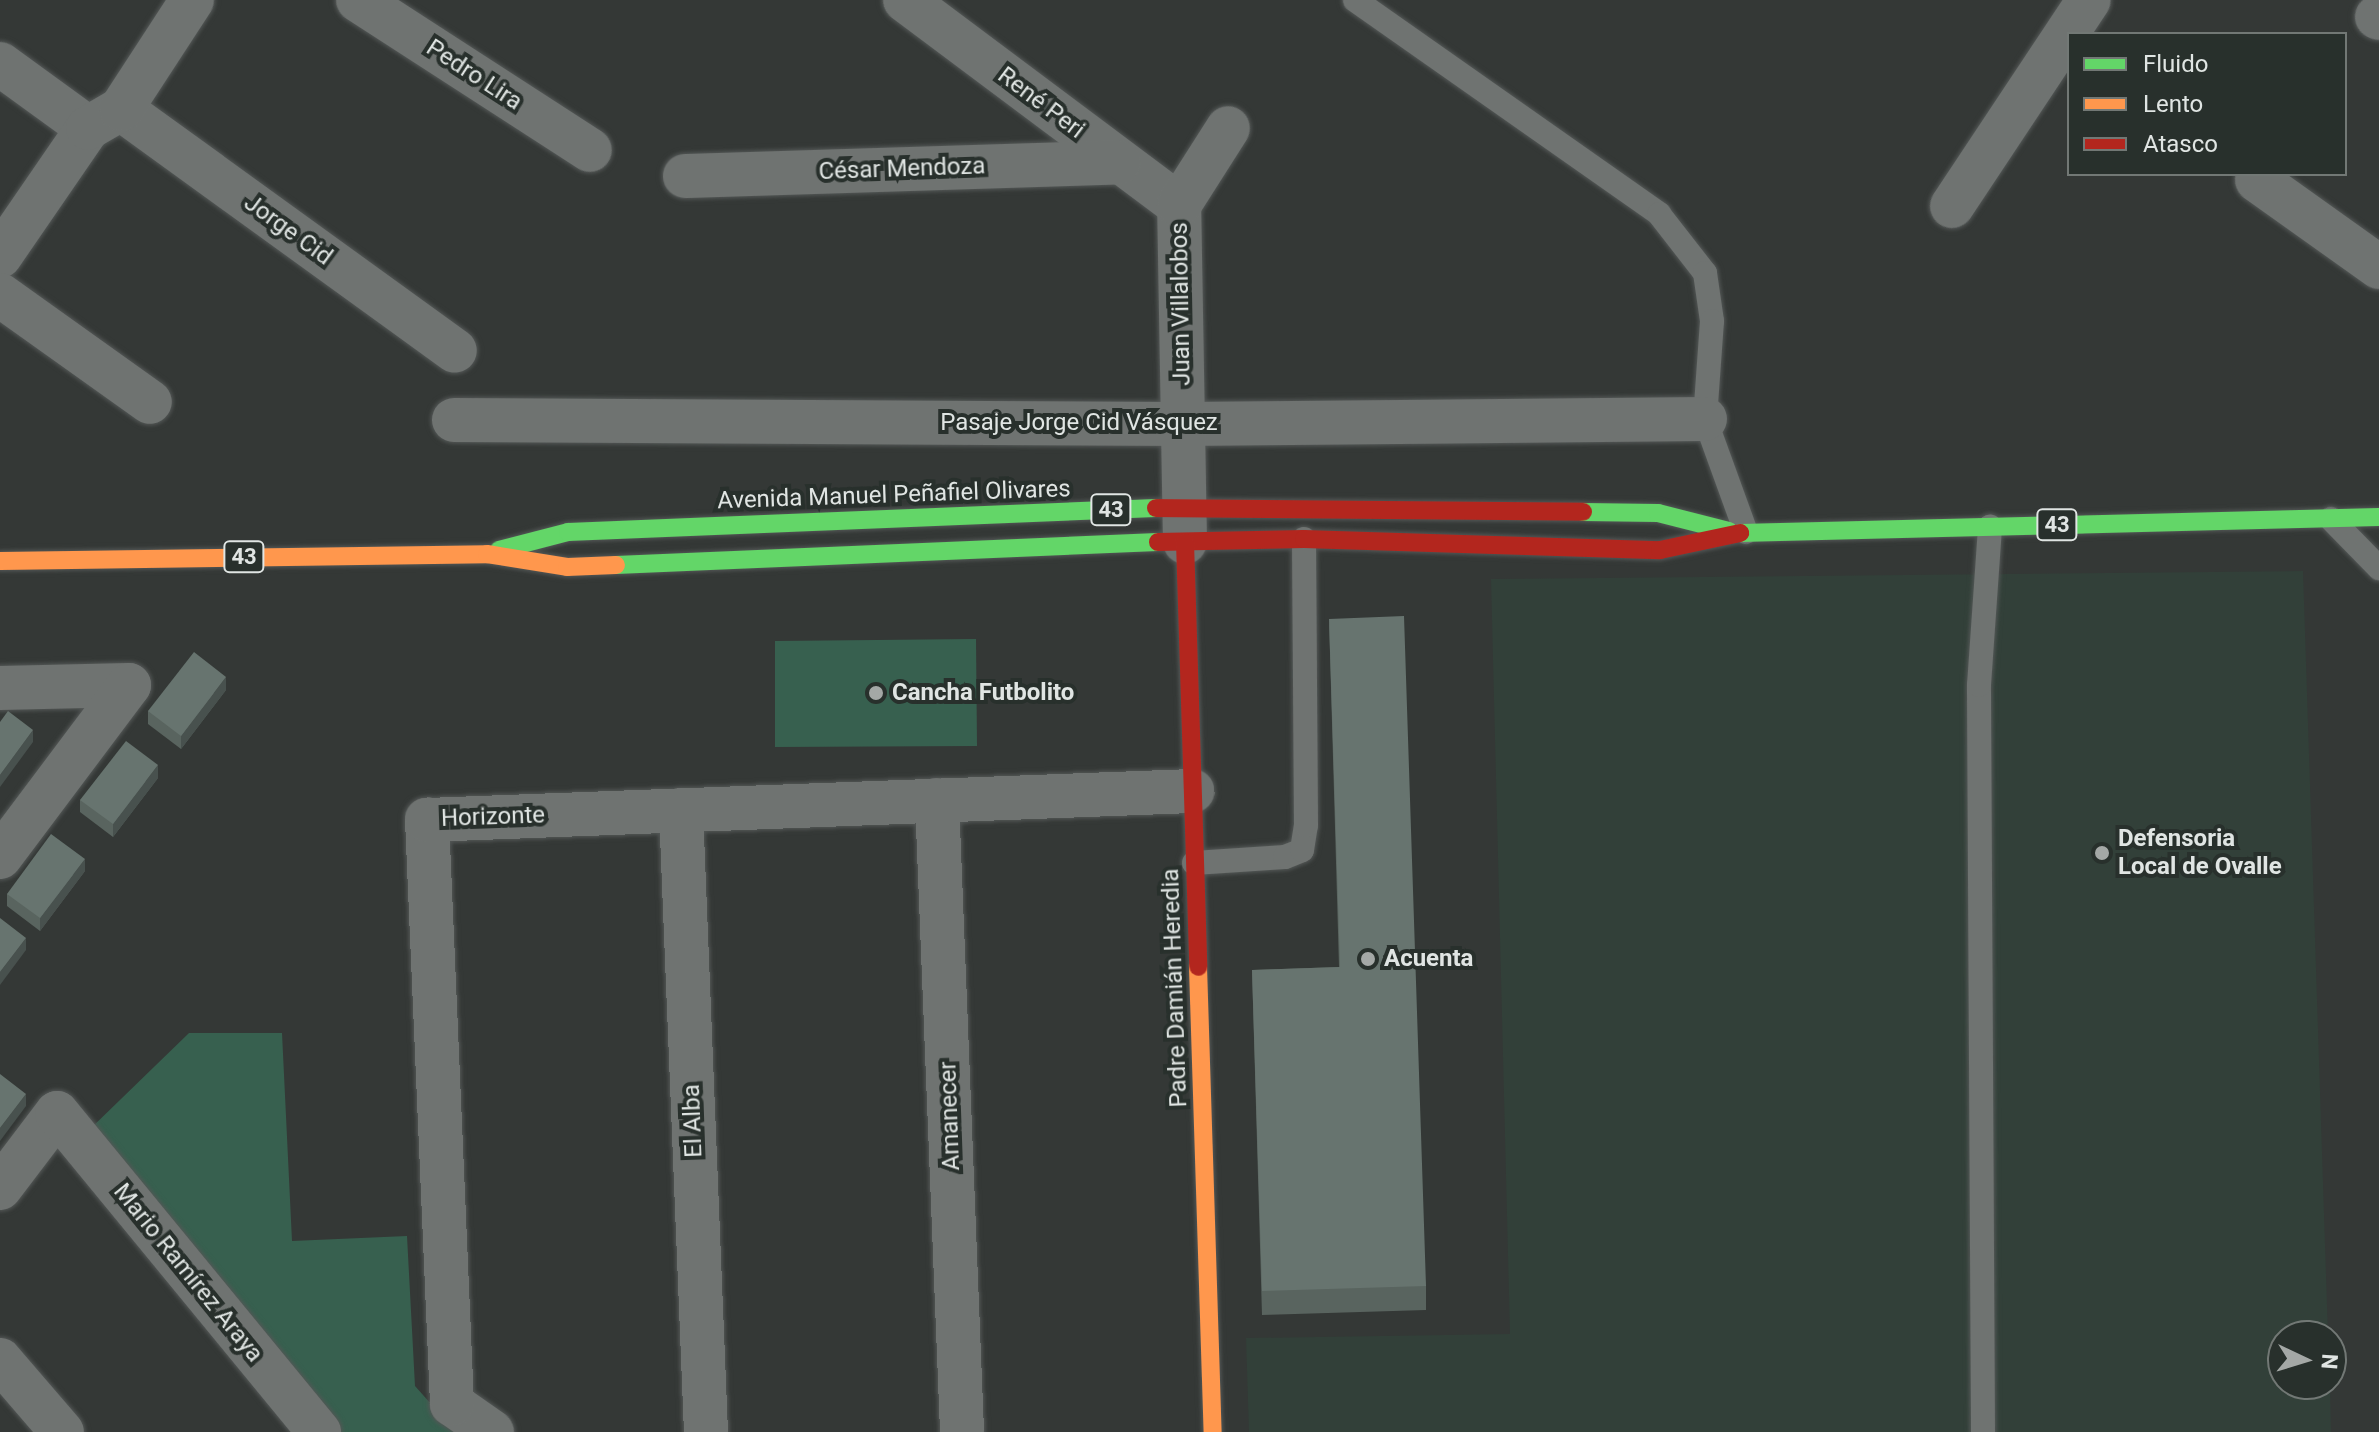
<!DOCTYPE html>
<meta charset="utf-8">
<style>
body{margin:0}
#map{position:relative;width:2379px;height:1432px;overflow:hidden;background:#343836;font-family:Roboto,sans-serif}
div>[style]{position:absolute}
[style*='--x']{left:calc(var(--x)*1px);top:calc(var(--y)*1px);width:calc(var(--w)*1px);rotate:calc(var(--a)*1deg)}
.built>*{inset:0;background:#324039}
.green>*{inset:0;background:#37604f}
.roads{filter:drop-shadow(0 0 2px #535756) drop-shadow(0 0 2px #535756)}
.lane>*{height:24px;margin:-12px;padding:0 12px;transform-origin:12px;border-radius:12px;background:#6f7371}
.street>*{height:44px;margin:-22px;padding:0 22px;transform-origin:22px;border-radius:22px;background:#6f7371}
.fast>*{height:18px;margin:-9px;padding:0 9px;transform-origin:9px;border-radius:9px;background:#63d668}
.slow>*{height:18px;margin:-9px;padding:0 9px;transform-origin:9px;border-radius:9px;background:#ff974d}
.jam>*{height:18px;margin:-9px;padding:0 9px;transform-origin:9px;border-radius:9px;background:#b3261e}
.wall>*{inset:0;background:#59645f}
.shaded-wall>*{inset:0;background:#48514e}
.building>*{inset:0;background:#67746f}
.dots>*{width:22px;height:22px;translate:-50% -50%;box-sizing:border-box;border:4px solid #28302c;border-radius:50%}
span{translate:-50% -50%;white-space:nowrap;text-align:center;line-height:1.15;-webkit-text-stroke:8px #28302c;paint-order:stroke}
.shield-label span{padding:2px 6px;background:#28302c;border:2px solid;border-radius:6px;-webkit-text-stroke-width:0}
.shield-label{font-size:22px;color:#e0e5e3;font-weight:700}
.street-label{font-size:24px;color:#e0e5e3}
.poi-label{font-size:24px;color:#e0e5e3;font-weight:700}
.left{translate:0 -50%;text-align:left}
.legend{position:absolute;left:2067px;top:32px;width:280px;height:144px;box-sizing:border-box;background:#28302c;border:2px solid #727875;margin:0;padding:10px 14px;list-style:none;font-size:24px;color:#e0e5e3}
.legend li{display:flex;align-items:center;gap:16px;height:40px}
.legend b{width:40px;border:2px solid #727875}
.north{position:absolute;left:2267px;top:1320px;width:80px;height:80px;box-sizing:border-box;background:#28302c;border:2px solid #727875;border-radius:50%;rotate:94deg;font-size:22px;font-weight:700;line-height:32px;text-align:center;color:#e0e5e3}
.north::after{content:'';display:block;margin:auto;width:28px;height:36px;background:#a4a8a6;clip-path:polygon(50% 0,100% 100%,50% 72%,0 100%)}
</style>
<div id="map">
<div class="built">
<i style="clip-path:polygon(2303px 571px,2328px 1336px,2283px 1336px,2283px 1384px,2330px 1384px,2331px 1432px,1249px 1432px,1246px 1338px,1510px 1334px,1491px 579px)"></i>
</div>
<div class="green">
<i style="clip-path:polygon(976px 639px,977px 746px,775px 747px,775px 641px)"></i>
<i style="clip-path:polygon(189px 1033px,282px 1033px,292px 1241px,407px 1236px,415px 1386px,456px 1432px,328px 1432px,88px 1131px)"></i>
</div>
<div class="roads">
<div class="lane">
<i style="--x:1355;--y:0;--w:372;--a:35.1"></i>
<i style="--x:1659;--y:214;--w:75;--a:52.1"></i>
<i style="--x:1705;--y:273;--w:49;--a:81.7"></i>
<i style="--x:1712;--y:321;--w:98;--a:94.1"></i>
<i style="--x:1705;--y:419;--w:120;--a:70.1"></i>
<i style="--x:2331;--y:519;--w:69;--a:45.6"></i>
<i style="--x:1194;--y:863;--w:91;--a:-3.8"></i>
<i style="--x:1285;--y:857;--w:18;--a:-22"></i>
<i style="--x:1302;--y:850;--w:25;--a:-81"></i>
<i style="--x:1306;--y:825;--w:286;--a:-90.4"></i>
<i style="--x:1983;--y:1432;--w:747;--a:-90.31"></i>
<i style="--x:1979;--y:685;--w:159;--a:-86"></i>
</div>
<div class="street">
<i style="--x:358;--y:0;--w:276;--a:32.9"></i>
<i style="--x:905;--y:0;--w:342;--a:36.8"></i>
<i style="--x:2377;--y:17;--w:2;--a:27"></i>
<i style="--x:0;--y:64;--w:109;--a:36"></i>
<i style="--x:121;--y:109;--w:412;--a:35.9"></i>
<i style="--x:685;--y:176;--w:434;--a:-1.8"></i>
<i style="--x:2257;--y:180;--w:150;--a:35.5"></i>
<i style="--x:1952;--y:206;--w:247;--a:-56.4"></i>
<i style="--x:0;--y:256;--w:155;--a:-55.5"></i>
<i style="--x:88;--y:128;--w:38;--a:-30"></i>
<i style="--x:121;--y:109;--w:130;--a:-56.9"></i>
<i style="--x:0;--y:295;--w:184;--a:35.5"></i>
<i style="--x:454;--y:420;--w:729;--a:0.31"></i>
<i style="--x:1183;--y:424;--w:522;--a:-0.55"></i>
<i style="--x:1185;--y:542;--w:337;--a:-91"></i>
<i style="--x:1179;--y:205;--w:91;--a:-57.5"></i>
<i style="--x:0;--y:688;--w:129;--a:-1.3"></i>
<i style="--x:937;--y:800;--w:632;--a:87.73"></i>
<i style="--x:681;--y:810;--w:623;--a:87.7"></i>
<i style="--x:0;--y:857;--w:215;--a:-53.1"></i>
<i style="--x:0;--y:1188;--w:94;--a:-52.8"></i>
<i style="--x:57;--y:1113;--w:413;--a:50.6"></i>
<i style="--x:0;--y:1360;--w:95;--a:49.3"></i>
<i style="--x:492;--y:1432;--w:49;--a:-145"></i>
<i style="--x:452;--y:1404;--w:585;--a:-92.45"></i>
<i style="--x:427;--y:820;--w:766;--a:-2.17"></i>
</div>
<div class="fast">
<i style="--x:1583;--y:512;--w:75;--a:0.8"></i>
<i style="--x:1658;--y:513;--w:73;--a:14.2"></i>
<i style="--x:1740;--y:533;--w:639;--a:-1.43"></i>
<i style="--x:499;--y:550;--w:71;--a:-14.6"></i>
<i style="--x:568;--y:532;--w:588;--a:-2.34"></i>
<i style="--x:616;--y:565;--w:542;--a:-2.43"></i>
</div>
<div class="slow">
<i style="--x:0;--y:561;--w:487;--a:-0.8"></i>
<i style="--x:487;--y:554;--w:81;--a:9.2"></i>
<i style="--x:567;--y:567;--w:49;--a:-2.3"></i>
<i style="--x:1198;--y:967;--w:465;--a:88.2"></i>
</div>
<div class="jam">
<i style="--x:1156;--y:508;--w:427;--a:0.5"></i>
<i style="--x:1158;--y:542;--w:146;--a:-1.2"></i>
<i style="--x:1304;--y:539;--w:356;--a:1.8"></i>
<i style="--x:1660;--y:550;--w:82;--a:-12"></i>
<i style="--x:1185;--y:542;--w:425;--a:88.2"></i>
</div>
</div>
<div class="wall">
<i style="clip-path:polygon(1329px 619px,1426px 1286px,1426px 1310px,1262px 1315px,1252px 970px,1339px 967px)"></i>
<i style="clip-path:polygon(226px 690px,181px 749px,148px 724px,148px 711px)"></i>
<i style="clip-path:polygon(158px 778px,113px 837px,80px 812px,80px 800px)"></i>
<i style="clip-path:polygon(85px 871px,40px 931px,7px 906px,7px 894px)"></i>
</div>
<div class="shaded-wall">
<i style="clip-path:polygon(226px 677px,226px 690px,181px 749px,181px 736px)"></i>
<i style="clip-path:polygon(33px 730px,33px 742px,0 787px,0 775px)"></i>
<i style="clip-path:polygon(158px 765px,158px 778px,113px 837px,113px 824px)"></i>
<i style="clip-path:polygon(85px 859px,85px 871px,40px 931px,40px 918px)"></i>
<i style="clip-path:polygon(26px 938px,26px 950px,0 985px,0 972px)"></i>
<i style="clip-path:polygon(26px 1094px,26px 1106px,0 1141px,0 1128px)"></i>
</div>
<div class="building">
<i style="clip-path:polygon(1404px 616px,1426px 1286px,1262px 1291px,1252px 970px,1340px 967px,1329px 619px)"></i>
<i style="clip-path:polygon(194px 652px,226px 677px,181px 736px,148px 711px)"></i>
<i style="clip-path:polygon(8px 711px,33px 730px,0 775px,0 722px)"></i>
<i style="clip-path:polygon(126px 741px,158px 765px,113px 824px,80px 800px)"></i>
<i style="clip-path:polygon(51px 834px,85px 859px,40px 918px,7px 894px)"></i>
<i style="clip-path:polygon(0 918px,26px 938px,0 972px)"></i>
<i style="clip-path:polygon(0 1074px,26px 1094px,0 1128px)"></i>
</div>
<div class="dots">
<i style="left:876px;top:693px;background:#a4a8a6"></i>
<i style="left:2102px;top:853px;background:#a4a8a6"></i>
<i style="left:1368px;top:959px;background:#a4a8a6"></i>
</div>
<div class="shield-label">
<span style="left:1111px;top:510px">43</span>
<span style="left:2057px;top:525px">43</span>
<span style="left:244px;top:557px">43</span>
</div>
<div class="street-label">
<span style="left:474px;top:75px;rotate:33deg">Pedro Lira</span>
<span style="left:1041px;top:103px;rotate:37deg">René Peri</span>
<span style="left:902px;top:169px;rotate:-2deg">César Mendoza</span>
<span style="left:288px;top:230px;rotate:36deg">Jorge Cid</span>
<span style="left:1181px;top:304px;rotate:-91deg">Juan Villalobos</span>
<span style="left:1079px;top:423px">Pasaje Jorge Cid Vásquez</span>
<span style="left:894px;top:495px;rotate:-2deg">Avenida Manuel Peñafiel Olivares</span>
<span style="left:493px;top:817px;rotate:-2deg">Horizonte</span>
<span style="left:1175px;top:988px;rotate:-92deg">Padre Damián Heredia</span>
<span style="left:950px;top:1116px;rotate:-92deg">Amanecer</span>
<span style="left:693px;top:1121px;rotate:-92deg">El Alba</span>
<span style="left:188px;top:1273px;rotate:51deg">Mario Ramírez Araya</span>
</div>
<div class="poi-label">
<span class="left" style="left:892px;top:693px">Cancha Futbolito</span>
<span class="left" style="left:2118px;top:853px">Defensoria<br>Local de Ovalle</span>
<span class="left" style="left:1384px;top:959px">Acuenta</span>
</div>
<ul class="legend">
<li><b style="height:10px;background:#63d668"></b>Fluido</li>
<li><b style="height:10px;background:#ff974d"></b>Lento</li>
<li><b style="height:10px;background:#b3261e"></b>Atasco</li>
</ul>
<div class="north">N</div>
</div>
